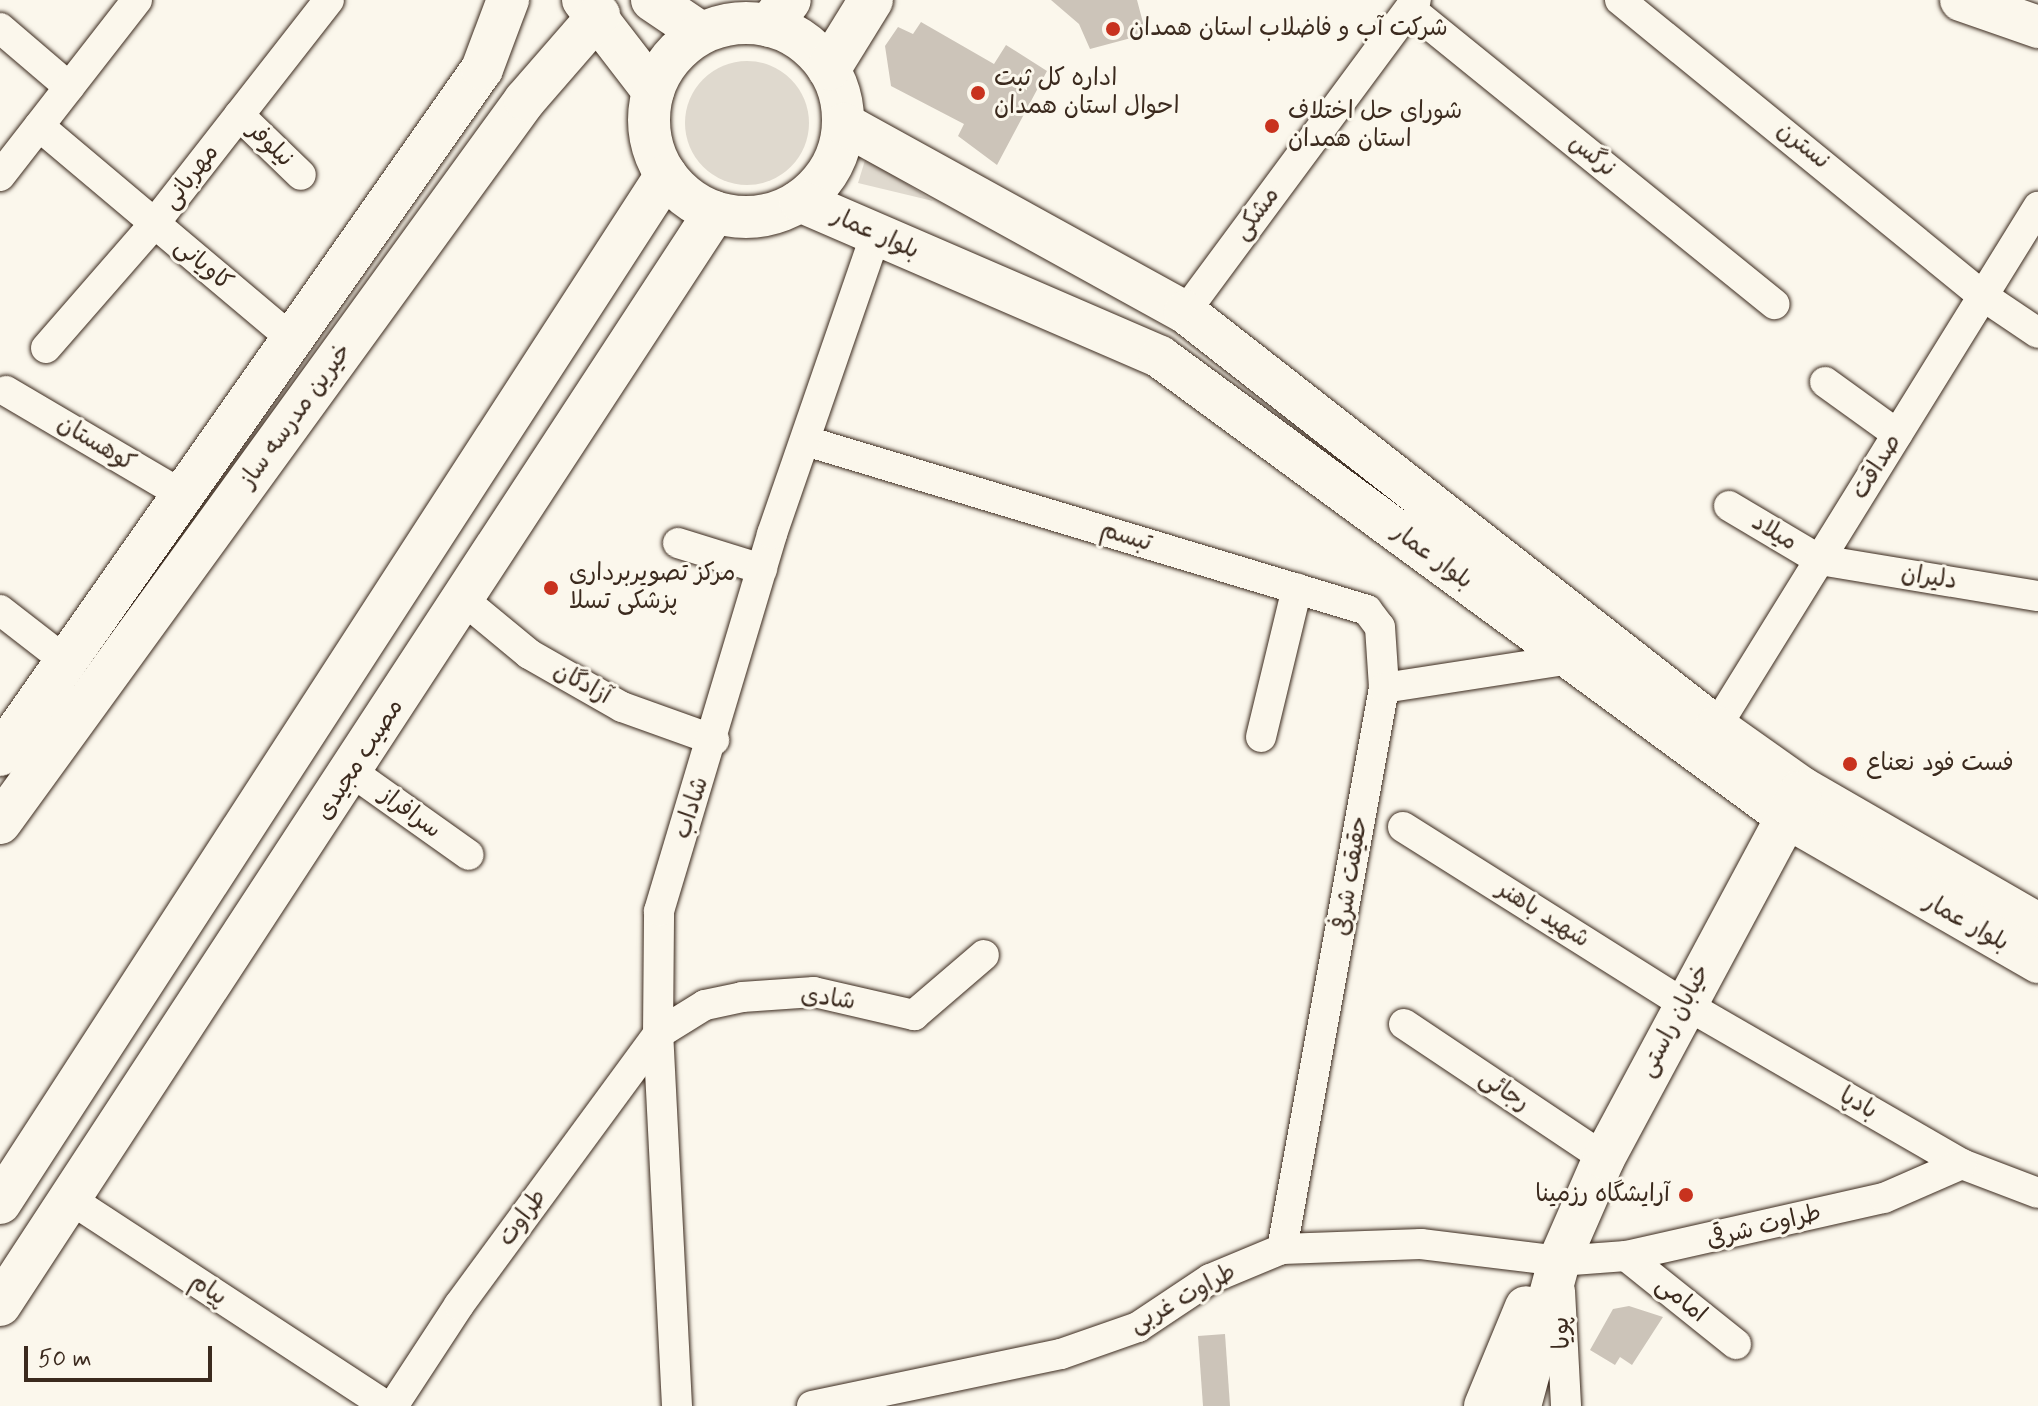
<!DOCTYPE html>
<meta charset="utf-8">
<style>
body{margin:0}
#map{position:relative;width:2038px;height:1406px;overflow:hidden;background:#fbf7ec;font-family:Mynerve,"Playpen Sans Arabic",sans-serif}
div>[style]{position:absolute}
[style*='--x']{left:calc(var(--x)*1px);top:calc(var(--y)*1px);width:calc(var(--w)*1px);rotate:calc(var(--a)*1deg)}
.green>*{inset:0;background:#dfd9ce}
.round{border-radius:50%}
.building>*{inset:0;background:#ccc4b9}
.roads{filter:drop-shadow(0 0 2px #3b2a1e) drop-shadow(0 0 2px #3b2a1e)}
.street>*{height:30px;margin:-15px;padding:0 15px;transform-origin:15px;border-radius:15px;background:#fbf7ec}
.secondary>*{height:42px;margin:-21px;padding:0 21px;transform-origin:21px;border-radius:21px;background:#fbf7ec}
.secondary>.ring{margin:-21px;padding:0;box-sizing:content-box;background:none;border:42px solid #fbf7ec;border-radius:50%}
.primary>*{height:44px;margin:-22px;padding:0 22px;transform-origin:22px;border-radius:22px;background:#fbf7ec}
.dots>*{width:22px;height:22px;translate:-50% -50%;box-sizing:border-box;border:4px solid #fbf7ec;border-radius:50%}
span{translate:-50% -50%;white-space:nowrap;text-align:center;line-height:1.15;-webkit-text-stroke:6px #fbf7ec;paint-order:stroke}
.poi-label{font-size:24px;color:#3b2a1e}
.left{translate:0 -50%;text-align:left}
.right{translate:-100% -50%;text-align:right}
.street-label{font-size:24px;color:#3b2a1e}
.scale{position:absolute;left:24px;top:1346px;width:188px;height:36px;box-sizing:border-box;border:4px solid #3b2a1e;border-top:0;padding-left:10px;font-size:24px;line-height:28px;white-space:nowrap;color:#3b2a1e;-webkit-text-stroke:6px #fbf7ec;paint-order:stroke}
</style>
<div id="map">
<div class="green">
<i class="round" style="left:685px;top:61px;width:124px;height:124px"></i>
<i style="clip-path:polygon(866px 157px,933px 201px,858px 183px)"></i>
</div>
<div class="building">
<i style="clip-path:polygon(1051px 0,1137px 0,1146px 34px,1090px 49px,1079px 24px)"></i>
<i style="clip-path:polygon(921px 22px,994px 64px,1006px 45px,1047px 71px,997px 165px,958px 136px,964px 124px,891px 86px,885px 46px,898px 27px,913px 34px)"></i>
<i style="clip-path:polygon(1629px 1306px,1663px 1317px,1632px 1365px,1620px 1357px,1615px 1365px,1590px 1350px,1613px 1309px)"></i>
<i style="clip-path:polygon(1225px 1334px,1230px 1406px,1203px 1406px,1198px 1336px)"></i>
</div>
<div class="roads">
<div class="street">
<i style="--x:1620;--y:0;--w:468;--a:39.2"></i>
<i style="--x:1983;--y:296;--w:66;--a:33.9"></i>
<i style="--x:1410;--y:9;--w:469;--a:39"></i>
<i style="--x:0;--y:28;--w:91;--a:40.5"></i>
<i style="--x:239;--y:115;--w:86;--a:44.1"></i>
<i style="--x:39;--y:126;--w:334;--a:40.1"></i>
<i style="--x:0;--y:176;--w:223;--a:-52.1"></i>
<i style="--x:1185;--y:312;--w:388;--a:-53.5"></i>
<i style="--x:46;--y:348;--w:164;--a:-48.9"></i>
<i style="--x:154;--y:224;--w:284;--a:-52"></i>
<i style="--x:1825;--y:382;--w:89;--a:35.8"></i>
<i style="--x:6;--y:391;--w:209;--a:30.5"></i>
<i style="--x:806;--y:441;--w:586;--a:16.76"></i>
<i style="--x:1367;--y:610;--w:21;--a:53"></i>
<i style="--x:1380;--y:627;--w:61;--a:86.2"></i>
<i style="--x:1729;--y:506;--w:106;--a:30.7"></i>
<i style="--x:1820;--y:560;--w:221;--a:9.4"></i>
<i style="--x:678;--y:543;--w:88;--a:17.2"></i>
<i style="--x:465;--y:601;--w:83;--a:39.6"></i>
<i style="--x:529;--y:654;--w:107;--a:29.7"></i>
<i style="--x:622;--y:707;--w:98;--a:19.7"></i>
<i style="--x:0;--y:610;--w:85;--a:37.8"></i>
<i style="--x:1716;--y:727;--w:612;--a:-58.23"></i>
<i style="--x:1261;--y:737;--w:153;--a:-76.4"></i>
<i style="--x:352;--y:772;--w:143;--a:35.4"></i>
<i style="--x:1403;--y:827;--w:331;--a:32.2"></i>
<i style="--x:1683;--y:1003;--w:322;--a:30"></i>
<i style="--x:1962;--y:1164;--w:81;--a:20.9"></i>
<i style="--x:1404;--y:1024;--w:241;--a:33.8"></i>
<i style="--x:70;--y:1199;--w:378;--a:33.2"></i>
<i style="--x:1282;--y:1249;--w:570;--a:-79.7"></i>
<i style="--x:1384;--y:688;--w:189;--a:-8.8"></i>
<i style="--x:1626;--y:1256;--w:141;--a:38.7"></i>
<i style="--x:1560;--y:1291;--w:115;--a:87"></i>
<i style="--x:393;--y:1406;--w:121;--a:-56.8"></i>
<i style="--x:459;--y:1305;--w:336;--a:-53.7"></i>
<i style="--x:658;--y:1034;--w:55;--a:-31.7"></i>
<i style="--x:705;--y:1005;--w:38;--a:-12"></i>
<i style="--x:742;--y:997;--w:72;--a:-4"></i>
<i style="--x:814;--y:992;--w:103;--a:13"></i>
<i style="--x:914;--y:1015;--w:92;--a:-40.6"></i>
<i style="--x:677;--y:1406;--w:372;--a:-92.9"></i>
<i style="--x:658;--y:1034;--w:123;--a:-89.5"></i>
<i style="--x:659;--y:911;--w:394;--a:-73.3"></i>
<i style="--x:772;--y:534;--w:318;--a:-70.9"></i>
<i style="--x:812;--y:1406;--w:254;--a:-11.8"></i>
<i style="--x:1061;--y:1354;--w:82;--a:-19.3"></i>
<i style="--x:1138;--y:1327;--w:87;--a:-33.7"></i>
<i style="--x:1210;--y:1279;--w:78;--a:-22.6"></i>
<i style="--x:1282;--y:1249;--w:139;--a:-2.1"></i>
<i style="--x:1421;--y:1244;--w:139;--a:7"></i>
<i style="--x:1559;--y:1261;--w:67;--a:-4.3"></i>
<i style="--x:1626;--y:1256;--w:264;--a:-12.7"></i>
<i style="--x:1884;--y:1198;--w:85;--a:-23.6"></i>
</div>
<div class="secondary">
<i style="--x:583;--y:0;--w:115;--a:52.4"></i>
<i style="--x:652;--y:0;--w:59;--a:34"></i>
<i style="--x:1961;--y:0;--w:82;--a:19.3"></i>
<i class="ring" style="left:649px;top:23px;width:152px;height:152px"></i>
<i style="--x:844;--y:124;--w:389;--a:28.9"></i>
<i style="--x:1185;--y:312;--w:674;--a:38.01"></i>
<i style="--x:1716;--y:727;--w:105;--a:35.3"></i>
<i style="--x:1802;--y:788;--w:272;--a:30"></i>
<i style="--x:800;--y:201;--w:392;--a:23.4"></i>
<i style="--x:1160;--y:357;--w:779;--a:36.28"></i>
<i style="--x:1788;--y:818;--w:289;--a:29.9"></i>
<i style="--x:0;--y:755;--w:838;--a:-54.91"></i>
<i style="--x:482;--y:69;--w:74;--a:-69.4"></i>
<i style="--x:0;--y:823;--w:894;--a:-54.02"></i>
<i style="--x:525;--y:100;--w:113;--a:-49"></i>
<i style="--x:0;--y:1203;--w:1225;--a:-57.06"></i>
<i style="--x:0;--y:1305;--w:1306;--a:-56.81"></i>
<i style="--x:1485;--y:1406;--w:107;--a:-67.5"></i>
<i style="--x:1520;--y:1406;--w:150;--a:-74.9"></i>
<i style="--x:1559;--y:1261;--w:112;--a:-66.4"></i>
<i style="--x:1604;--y:1158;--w:415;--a:-61.8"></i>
</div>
<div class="primary">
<i style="--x:770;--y:25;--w:31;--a:-53"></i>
<i style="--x:829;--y:68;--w:80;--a:-58.3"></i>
</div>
</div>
<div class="dots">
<i style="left:1113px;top:29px;background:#c8321e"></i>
<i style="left:978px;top:93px;background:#c8321e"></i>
<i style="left:1272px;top:126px;background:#c8321e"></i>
<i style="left:551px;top:588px;background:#c8321e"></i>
<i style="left:1850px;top:764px;background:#c8321e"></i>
<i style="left:1686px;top:1195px;background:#c8321e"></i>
</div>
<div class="poi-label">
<span class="left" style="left:1129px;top:29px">شرکت آب و فاضلاب استان همدان</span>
<span class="left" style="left:994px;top:93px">اداره کل ثبت<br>احوال استان همدان</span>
<span class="left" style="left:1288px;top:126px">شوراى حل اختلاف<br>استان همدان</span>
<span class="left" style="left:569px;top:588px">مرکز تصویربرداری<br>پزشکی تسلا</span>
<span class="left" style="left:1866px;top:764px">فست فود نعناع</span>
<span class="right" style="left:1670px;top:1195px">آرایشگاه رزمینا</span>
</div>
<div class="street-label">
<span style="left:270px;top:145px;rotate:44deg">نیلوفر</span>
<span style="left:1803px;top:146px;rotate:39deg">نسترن</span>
<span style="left:1592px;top:156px;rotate:39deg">نرگس</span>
<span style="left:191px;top:177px;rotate:-52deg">مهربانی</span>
<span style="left:1257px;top:214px;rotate:-53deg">مشکی</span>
<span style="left:875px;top:234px;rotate:24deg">بلوار عمار</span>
<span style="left:203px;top:265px;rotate:40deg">کاویانی</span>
<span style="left:296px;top:416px;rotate:-54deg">خیرین مدرسه ساز</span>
<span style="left:96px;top:444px;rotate:31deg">کوهستان</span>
<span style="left:1877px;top:467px;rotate:-58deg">صداقت</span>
<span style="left:1774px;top:533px;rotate:31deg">میلاد</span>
<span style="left:1126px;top:537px;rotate:17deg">تبسم</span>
<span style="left:1432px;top:557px;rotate:36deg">بلوار عمار</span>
<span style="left:1929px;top:578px;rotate:9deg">دلیران</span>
<span style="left:582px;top:684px;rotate:29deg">آزادگان</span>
<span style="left:360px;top:760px;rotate:-57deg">مصیب مجیدی</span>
<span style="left:692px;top:808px;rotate:-72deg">شاداب</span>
<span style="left:410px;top:813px;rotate:36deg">سرافراز</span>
<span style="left:1351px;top:876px;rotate:-81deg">حقیقت شرفی</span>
<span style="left:1543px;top:915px;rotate:32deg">شهید باهنر</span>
<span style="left:1966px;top:923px;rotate:29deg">بلوار عمار</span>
<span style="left:828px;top:999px;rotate:8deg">شادی</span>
<span style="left:1675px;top:1021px;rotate:-62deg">خیابان راستی</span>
<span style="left:1504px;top:1091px;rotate:34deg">رجائی</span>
<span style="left:1858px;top:1104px;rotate:30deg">بادپا</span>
<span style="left:523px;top:1218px;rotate:-54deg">طراوت</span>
<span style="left:1764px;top:1227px;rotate:-14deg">طراوت شرقی</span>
<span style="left:208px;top:1290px;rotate:33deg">پیام</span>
<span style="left:1183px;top:1299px;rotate:-29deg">طراوت غربی</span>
<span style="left:1681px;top:1300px;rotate:39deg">امامی</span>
<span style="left:1562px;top:1333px;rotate:-93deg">پویا</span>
</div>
<div class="scale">50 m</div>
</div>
